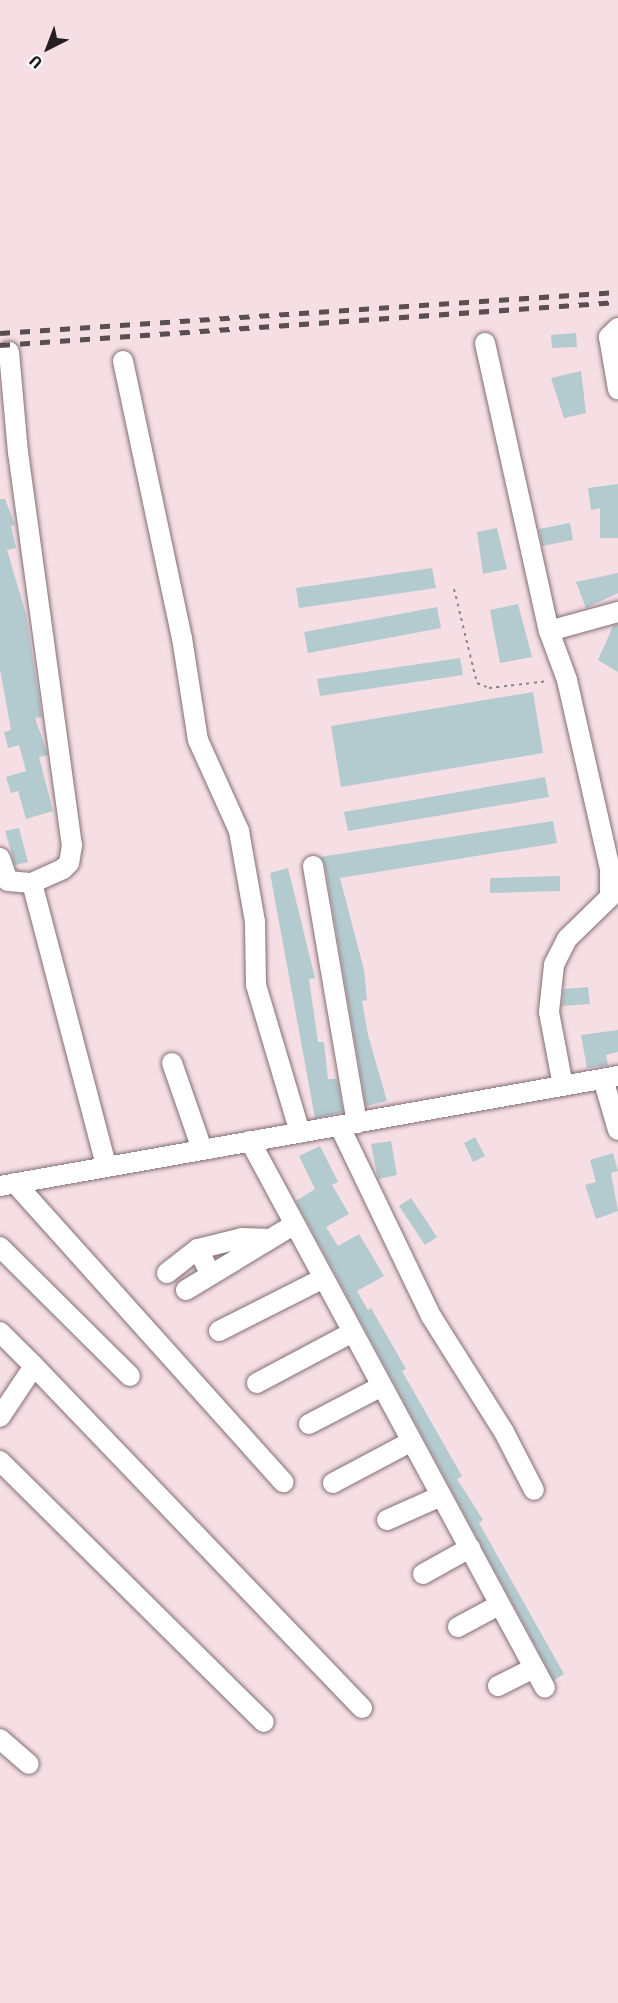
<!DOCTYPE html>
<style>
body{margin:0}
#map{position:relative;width:618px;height:2003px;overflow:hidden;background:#f5dfe5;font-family:"Fira Sans",sans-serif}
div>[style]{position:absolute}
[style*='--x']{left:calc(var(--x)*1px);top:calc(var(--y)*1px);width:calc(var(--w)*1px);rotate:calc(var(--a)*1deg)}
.building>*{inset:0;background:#b3cacf}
.path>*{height:2px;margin-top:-1px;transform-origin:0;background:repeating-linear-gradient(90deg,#918286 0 3px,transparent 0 7.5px)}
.roads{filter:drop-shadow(0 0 2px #826f74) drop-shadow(0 0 2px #826f74)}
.minor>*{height:20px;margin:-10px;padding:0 10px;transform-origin:10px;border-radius:10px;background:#fff}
.rail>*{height:4.5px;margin-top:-2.25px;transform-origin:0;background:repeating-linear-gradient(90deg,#5a4e51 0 10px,transparent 0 20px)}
span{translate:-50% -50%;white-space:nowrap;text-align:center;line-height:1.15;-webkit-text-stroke:5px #fff;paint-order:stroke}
.north{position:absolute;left:18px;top:18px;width:60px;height:60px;-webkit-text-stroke:4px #fff;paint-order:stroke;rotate:222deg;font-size:16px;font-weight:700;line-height:24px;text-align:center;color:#251d1f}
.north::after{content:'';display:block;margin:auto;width:21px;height:27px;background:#251d1f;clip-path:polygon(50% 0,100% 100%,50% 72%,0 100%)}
</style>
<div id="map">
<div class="building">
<i style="clip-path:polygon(576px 333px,577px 347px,552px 348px,551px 335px)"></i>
<i style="clip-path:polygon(581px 371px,586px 413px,564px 418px,551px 378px)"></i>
<i style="clip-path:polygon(618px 484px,618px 538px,600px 538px,600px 508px,591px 510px,588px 488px)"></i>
<i style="clip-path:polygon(0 499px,5px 499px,15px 525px,11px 526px,16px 548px,7px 550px,26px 614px,42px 717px,35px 718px,48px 755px,39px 757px,53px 811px,26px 819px,18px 791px,11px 793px,6px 777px,26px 771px,19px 745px,8px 748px,4px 732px,11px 730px,0 669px)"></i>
<i style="clip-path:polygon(570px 523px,573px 540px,542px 546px,539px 529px)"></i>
<i style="clip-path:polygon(497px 528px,507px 569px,483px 574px,477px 532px)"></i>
<i style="clip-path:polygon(432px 568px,436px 588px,299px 608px,296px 588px)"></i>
<i style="clip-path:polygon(618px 573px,618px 593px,586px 608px,576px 582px)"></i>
<i style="clip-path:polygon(518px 604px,532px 657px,500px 663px,490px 610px)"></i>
<i style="clip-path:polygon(437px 607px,441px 628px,308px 653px,304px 632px)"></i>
<i style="clip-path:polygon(618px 624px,618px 672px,598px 660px,613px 626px)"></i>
<i style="clip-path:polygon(460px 658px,463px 675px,320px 696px,317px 679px)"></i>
<i style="clip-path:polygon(533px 692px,543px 753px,341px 787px,331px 726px)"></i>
<i style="clip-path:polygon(545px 777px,549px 797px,348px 831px,344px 812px)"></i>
<i style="clip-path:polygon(553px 821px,557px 843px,340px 878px,364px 970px,367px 1000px,362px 1001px,368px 1035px,387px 1101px,366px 1106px,325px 864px,320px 857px)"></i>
<i style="clip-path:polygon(19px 828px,28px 862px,15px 865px,5px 831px)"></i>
<i style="clip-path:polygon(288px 868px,315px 978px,309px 979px,318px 1042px,324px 1042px,328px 1079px,337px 1079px,343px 1112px,315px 1118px,270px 873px)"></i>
<i style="clip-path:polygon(560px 876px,560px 891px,490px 893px,490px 878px)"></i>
<i style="clip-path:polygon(588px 987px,590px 1004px,562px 1006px,564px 989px)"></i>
<i style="clip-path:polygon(618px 1030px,618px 1052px,606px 1055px,608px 1065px,587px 1068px,581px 1035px)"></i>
<i style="clip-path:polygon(475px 1137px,485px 1156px,473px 1162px,464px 1143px)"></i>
<i style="clip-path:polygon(391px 1141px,397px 1175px,378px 1179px,371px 1144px)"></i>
<i style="clip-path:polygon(320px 1146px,338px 1182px,332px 1185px,349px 1214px,326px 1227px,338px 1246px,359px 1234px,384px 1276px,357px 1291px,368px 1310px,371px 1308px,406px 1369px,402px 1371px,462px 1476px,457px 1479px,483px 1520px,479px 1523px,564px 1674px,554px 1680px,296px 1201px,315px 1189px,299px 1156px)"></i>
<i style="clip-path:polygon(613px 1153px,618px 1171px,611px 1173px,618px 1211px,596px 1219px,585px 1185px,596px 1182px,590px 1160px)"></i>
<i style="clip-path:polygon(411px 1198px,437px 1237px,425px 1245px,399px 1206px)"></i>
</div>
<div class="path">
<i style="--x:454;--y:589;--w:97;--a:76.3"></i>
<i style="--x:477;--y:683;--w:13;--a:23"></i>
<i style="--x:489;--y:688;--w:60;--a:-6.7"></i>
</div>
<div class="roads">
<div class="minor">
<i style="--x:618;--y:328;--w:13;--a:135"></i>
<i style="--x:609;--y:337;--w:53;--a:80.2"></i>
<i style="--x:485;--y:343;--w:295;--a:77.5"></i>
<i style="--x:549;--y:631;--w:52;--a:69.8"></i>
<i style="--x:567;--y:680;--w:195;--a:77.2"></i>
<i style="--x:610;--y:870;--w:27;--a:90"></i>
<i style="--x:610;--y:897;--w:60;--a:135.7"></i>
<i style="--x:567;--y:939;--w:29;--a:117"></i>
<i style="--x:554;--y:965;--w:47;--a:96.1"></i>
<i style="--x:549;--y:1012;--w:75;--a:79.3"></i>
<i style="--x:9;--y:352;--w:100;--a:84.9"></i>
<i style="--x:18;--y:452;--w:397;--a:82.2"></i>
<i style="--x:72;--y:845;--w:18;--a:99"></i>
<i style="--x:69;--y:863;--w:8;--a:135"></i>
<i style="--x:63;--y:869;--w:34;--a:156"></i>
<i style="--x:32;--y:883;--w:292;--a:75.3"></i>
<i style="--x:123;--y:361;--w:283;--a:78"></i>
<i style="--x:182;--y:638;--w:103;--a:81.1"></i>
<i style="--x:198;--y:740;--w:100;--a:65.7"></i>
<i style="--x:239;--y:831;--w:92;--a:80"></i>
<i style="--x:255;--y:922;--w:63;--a:89.1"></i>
<i style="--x:256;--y:985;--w:154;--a:73.4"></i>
<i style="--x:549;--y:631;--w:72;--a:-15.4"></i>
<i style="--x:0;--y:858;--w:24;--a:71"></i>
<i style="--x:8;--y:881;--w:24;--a:5"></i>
<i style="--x:313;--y:866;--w:261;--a:80.3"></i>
<i style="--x:172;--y:1063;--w:91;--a:70.8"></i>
<i style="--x:603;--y:1079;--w:53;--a:73.6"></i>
<i style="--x:340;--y:1127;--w:210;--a:64.3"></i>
<i style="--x:431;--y:1316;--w:137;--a:57.8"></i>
<i style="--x:504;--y:1432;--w:65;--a:62.7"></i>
<i style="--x:250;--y:1141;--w:621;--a:61.66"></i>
<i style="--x:15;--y:1183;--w:402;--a:48.1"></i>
<i style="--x:0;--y:1186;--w:628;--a:-10.09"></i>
<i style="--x:0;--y:1247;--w:183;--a:44.8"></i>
<i style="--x:167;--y:1273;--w:39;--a:-38"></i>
<i style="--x:210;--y:1273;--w:27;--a:-117"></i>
<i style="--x:198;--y:1249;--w:45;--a:-14"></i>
<i style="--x:242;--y:1238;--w:23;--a:2"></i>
<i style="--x:186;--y:1290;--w:127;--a:-31.2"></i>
<i style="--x:219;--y:1331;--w:115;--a:-26.8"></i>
<i style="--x:0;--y:1332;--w:48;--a:45"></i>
<i style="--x:34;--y:1366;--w:61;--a:123.7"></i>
<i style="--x:34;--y:1366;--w:474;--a:46.2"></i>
<i style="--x:257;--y:1383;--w:106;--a:-28"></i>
<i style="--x:309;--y:1424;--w:82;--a:-27.5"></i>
<i style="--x:0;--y:1461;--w:371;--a:44.7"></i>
<i style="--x:333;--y:1483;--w:89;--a:-28"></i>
<i style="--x:387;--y:1520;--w:59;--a:-24"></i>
<i style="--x:423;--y:1574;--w:54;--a:-29"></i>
<i style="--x:458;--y:1627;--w:47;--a:-28.2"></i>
<i style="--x:498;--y:1686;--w:40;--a:-26.6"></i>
<i style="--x:0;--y:1739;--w:38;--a:41"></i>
</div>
</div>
<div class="rail">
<i style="--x:0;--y:333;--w:619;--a:-3.8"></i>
<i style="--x:0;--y:345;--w:619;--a:-3.98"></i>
</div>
<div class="north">U</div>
</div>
